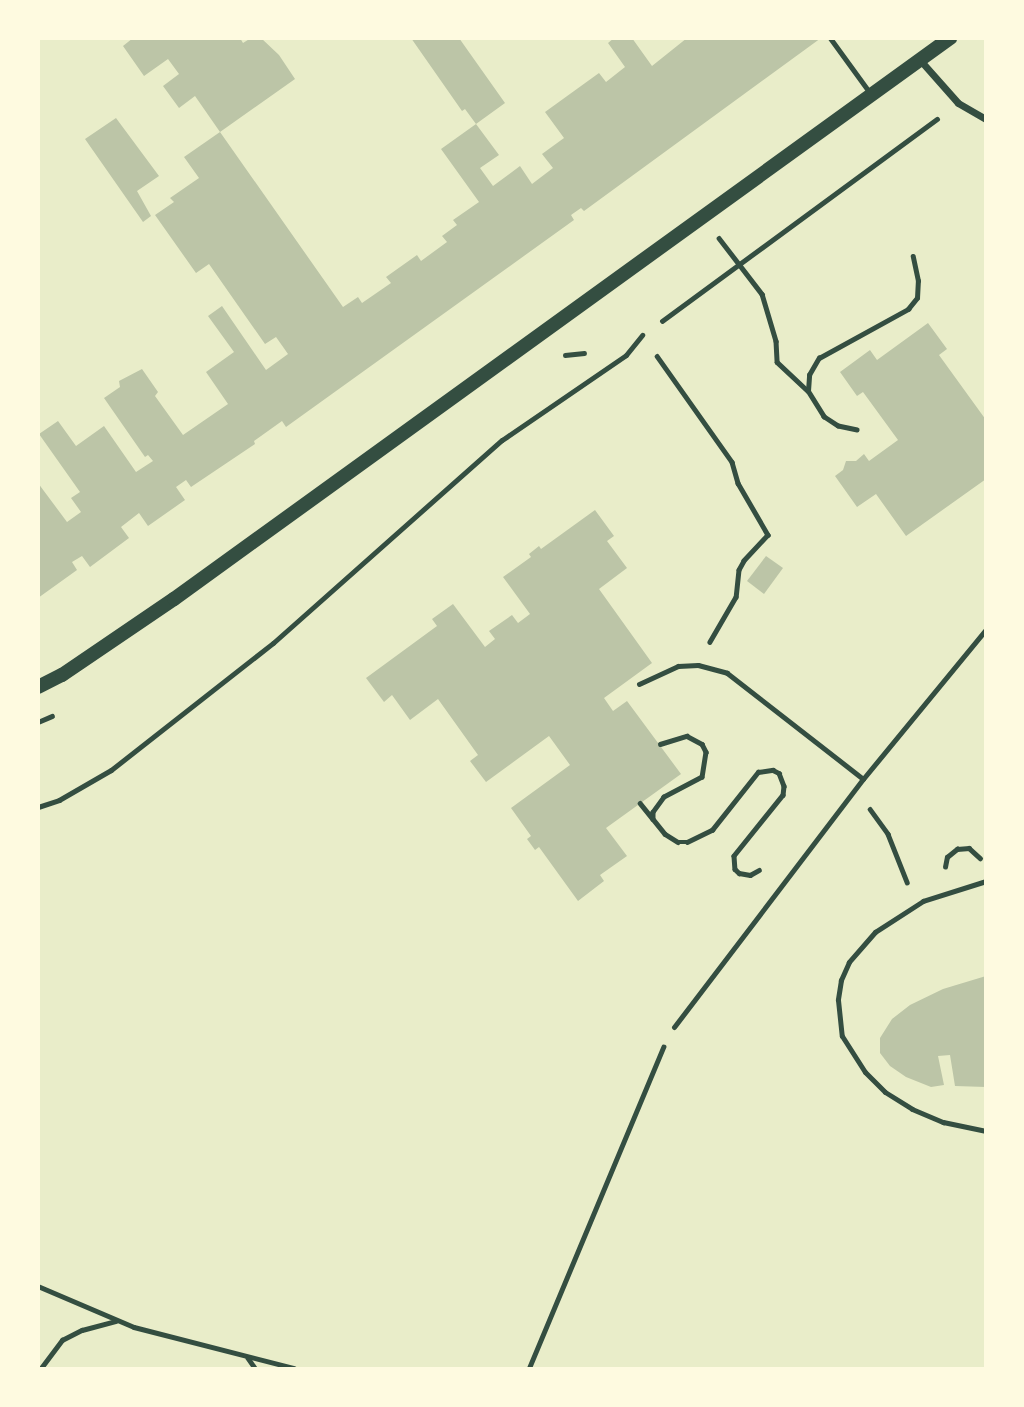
<!DOCTYPE html>
<style>
body{margin:0}
#map{position:relative;width:1024px;height:1407px;overflow:hidden;background:#e9edc9;font-family:"Archivo Narrow",sans-serif}
div>[style]{position:absolute}
[style*='--x']{left:calc(var(--x)*1px);top:calc(var(--y)*1px);width:calc(var(--w)*1px);rotate:calc(var(--a)*1deg)}
.building>*{inset:0;background:#bcc5a7}
.path>*{height:4.5px;margin:-2.25px;padding:0 2.25px;transform-origin:2.25px;border-radius:2.25px;background:#344e41}
.service>*{height:5px;margin:-2.5px;padding:0 2.5px;transform-origin:2.5px;border-radius:2.5px;background:#344e41}
.minor>*{height:7px;margin:-3.5px;padding:0 3.5px;transform-origin:3.5px;border-radius:3.5px;background:#344e41}
.secondary>*{height:14px;margin:-7px;padding:0 7px;transform-origin:7px;border-radius:7px;background:#344e41}
span{translate:-50% -50%;white-space:nowrap;text-align:center;line-height:1.15;-webkit-text-stroke:6px #fefae0;paint-order:stroke}
.frame{position:absolute;inset:0;border:40px solid #fefae0;pointer-events:none}
</style>
<div id="map">
<div class="building">
<i style="clip-path:polygon(133px 38px,240px 38px,243px 43px,251px 38px,261px 38px,279px 55px,295px 79px,220px 132px,343px 307px,358px 297px,362px 303px,391px 283px,386px 277px,417px 255px,421px 261px,447px 242px,442px 236px,457px 225px,453px 220px,479px 202px,441px 149px,476px 124px,465px 109px,462px 111px,411px 38px,459px 38px,505px 103px,476px 124px,499px 155px,480px 168px,493px 186px,520px 166px,532px 184px,553px 168px,542px 154px,564px 138px,545px 112px,599px 73px,606px 82px,625px 67px,608px 43px,614px 38px,632px 38px,652px 66px,687px 38px,821px 38px,584px 211px,581px 208px,571px 215px,574px 220px,286px 427px,282px 421px,254px 441px,255px 444px,191px 487px,186px 480px,176px 487px,185px 500px,148px 526px,139px 513px,121px 527px,129px 538px,90px 567px,82px 556px,72px 562px,77px 570px,38px 598px,38px 483px,67px 522px,81px 512px,71px 498px,80px 492px,39px 434px,58px 421px,76px 446px,104px 426px,136px 472px,153px 461px,148px 455px,145px 457px,104px 398px,120px 387px,119px 381px,142px 369px,158px 392px,155px 396px,183px 435px,228px 404px,206px 372px,234px 352px,208px 316px,222px 306px,266px 370px,288px 354px,276px 337px,265px 344px,209px 264px,196px 273px,155px 215px,174px 202px,170px 198px,199px 178px,184px 157px,220px 132px,195px 96px,179px 108px,163px 86px,179px 74px,168px 59px,144px 76px,123px 46px)"></i>
<i style="clip-path:polygon(116px 118px,159px 176px,137px 191px,151px 216px,143px 222px,85px 139px)"></i>
<i style="clip-path:polygon(928px 323px,947px 349px,939px 355px,986px 420px,986px 479px,906px 536px,876px 494px,857px 507px,835px 476px,843px 470px,846px 461px,856px 461px,864px 454px,869px 461px,898px 440px,863px 392px,857px 396px,840px 372px,870px 350px,877px 360px)"></i>
<i style="clip-path:polygon(595px 510px,614px 536px,607px 541px,627px 568px,599px 589px,652px 663px,604px 698px,613px 711px,627px 701px,681px 774px,606px 828px,627px 856px,600px 875px,604px 881px,578px 901px,539px 847px,535px 850px,527px 839px,531px 836px,511px 808px,570px 765px,549px 736px,486px 782px,470px 761px,478px 755px,438px 699px,410px 720px,392px 695px,384px 702px,366px 678px,437px 626px,432px 619px,453px 604px,485px 647px,495px 639px,489px 631px,512px 615px,518px 623px,530px 614px,503px 577px,531px 557px,529px 554px,539px 546px,541px 549px)"></i>
<i style="clip-path:polygon(766px 556px,783px 568px,764px 594px,747px 581px)"></i>
<i style="clip-path:polygon(986px 976px,986px 1087px,955px 1086px,950px 1055px,938px 1056px,944px 1085px,931px 1087px,906px 1077px,890px 1066px,880px 1053px,880px 1038px,892px 1019px,910px 1005px,943px 989px)"></i>
</div>
<div class="path">
<i style="--x:719;--y:238;--w:71;--a:52.5"></i>
<i style="--x:762;--y:294;--w:49;--a:73.4"></i>
<i style="--x:776;--y:341;--w:21;--a:87"></i>
<i style="--x:777;--y:362;--w:42;--a:43.1"></i>
<i style="--x:662;--y:321;--w:341;--a:-36.3"></i>
<i style="--x:565;--y:355;--w:19;--a:-6"></i>
<i style="--x:657;--y:356;--w:130;--a:54.7"></i>
<i style="--x:732;--y:462;--w:22;--a:74"></i>
<i style="--x:738;--y:483;--w:60;--a:60"></i>
<i style="--x:768;--y:535;--w:35;--a:133"></i>
<i style="--x:744;--y:561;--w:10;--a:119"></i>
<i style="--x:739;--y:570;--w:27;--a:96"></i>
<i style="--x:736;--y:597;--w:52;--a:120"></i>
<i style="--x:857;--y:430;--w:19;--a:-168"></i>
<i style="--x:838;--y:426;--w:17;--a:-147"></i>
<i style="--x:824;--y:417;--w:31;--a:-122"></i>
<i style="--x:808;--y:391;--w:16;--a:-86"></i>
<i style="--x:809;--y:375;--w:20;--a:-60"></i>
<i style="--x:819;--y:358;--w:102;--a:-28.8"></i>
<i style="--x:908;--y:309;--w:14;--a:-51"></i>
<i style="--x:917;--y:298;--w:17;--a:-87"></i>
<i style="--x:918;--y:281;--w:25;--a:-102"></i>
<i style="--x:38;--y:722;--w:15;--a:-23"></i>
<i style="--x:660;--y:744;--w:28;--a:-17"></i>
<i style="--x:687;--y:736;--w:17;--a:28"></i>
<i style="--x:702;--y:744;--w:9;--a:63"></i>
<i style="--x:706;--y:752;--w:25;--a:99"></i>
<i style="--x:702;--y:777;--w:43;--a:152.2"></i>
<i style="--x:664;--y:797;--w:19;--a:126"></i>
<i style="--x:653;--y:812;--w:7;--a:90"></i>
<i style="--x:653;--y:819;--w:19;--a:51"></i>
<i style="--x:665;--y:834;--w:15;--a:32"></i>
<i style="--x:678;--y:842;--w:9;--a:0"></i>
<i style="--x:687;--y:842;--w:28;--a:-26"></i>
<i style="--x:712;--y:830;--w:74;--a:-51.6"></i>
<i style="--x:758;--y:772;--w:15;--a:-8"></i>
<i style="--x:773;--y:770;--w:7;--a:27"></i>
<i style="--x:779;--y:773;--w:14;--a:69"></i>
<i style="--x:784;--y:786;--w:9;--a:96"></i>
<i style="--x:783;--y:795;--w:78;--a:128.8"></i>
<i style="--x:734;--y:856;--w:13;--a:86"></i>
<i style="--x:735;--y:869;--w:6;--a:45"></i>
<i style="--x:739;--y:873;--w:11;--a:10"></i>
<i style="--x:750;--y:875;--w:10;--a:-29"></i>
<i style="--x:640;--y:803;--w:19;--a:51"></i>
<i style="--x:870;--y:809;--w:31;--a:54"></i>
<i style="--x:888;--y:834;--w:52;--a:68.4"></i>
<i style="--x:945;--y:867;--w:10;--a:-79"></i>
<i style="--x:947;--y:857;--w:13;--a:-39"></i>
<i style="--x:957;--y:849;--w:12;--a:-5"></i>
<i style="--x:969;--y:848;--w:15;--a:42"></i>
<i style="--x:38;--y:1286;--w:104;--a:23.1"></i>
<i style="--x:134;--y:1327;--w:165;--a:14.4"></i>
<i style="--x:248;--y:1358;--w:12;--a:55"></i>
<i style="--x:41;--y:1368;--w:35;--a:-53"></i>
<i style="--x:62;--y:1340;--w:22;--a:-27"></i>
<i style="--x:82;--y:1330;--w:35;--a:-15"></i>
<i style="--x:529;--y:1368;--w:348;--a:-67.3"></i>
</div>
<div class="service">
<i style="--x:830;--y:38;--w:68;--a:54"></i>
<i style="--x:639;--y:684;--w:43;--a:-24.8"></i>
<i style="--x:678;--y:666;--w:20;--a:-3"></i>
<i style="--x:698;--y:665;--w:30;--a:15"></i>
<i style="--x:727;--y:673;--w:172;--a:37.9"></i>
<i style="--x:863;--y:779;--w:194;--a:-50.6"></i>
<i style="--x:38;--y:807;--w:22;--a:-18"></i>
<i style="--x:59;--y:800;--w:60;--a:-30"></i>
<i style="--x:111;--y:770;--w:206;--a:-38.1"></i>
<i style="--x:273;--y:643;--w:306;--a:-41.6"></i>
<i style="--x:502;--y:440;--w:150;--a:-34.4"></i>
<i style="--x:626;--y:355;--w:26;--a:-51"></i>
<i style="--x:986;--y:881;--w:66;--a:162.4"></i>
<i style="--x:923;--y:901;--w:57;--a:147.1"></i>
<i style="--x:875;--y:932;--w:40;--a:131"></i>
<i style="--x:849;--y:962;--w:20;--a:114"></i>
<i style="--x:841;--y:980;--w:20;--a:99"></i>
<i style="--x:838;--y:1000;--w:36;--a:84"></i>
<i style="--x:842;--y:1036;--w:43;--a:57.4"></i>
<i style="--x:865;--y:1072;--w:28;--a:45"></i>
<i style="--x:885;--y:1092;--w:32;--a:32"></i>
<i style="--x:912;--y:1109;--w:34;--a:23"></i>
<i style="--x:943;--y:1122;--w:44;--a:11.8"></i>
<i style="--x:674;--y:1027;--w:312;--a:-52.7"></i>
</div>
<div class="minor">
<i style="--x:920;--y:60;--w:57;--a:48.5"></i>
<i style="--x:958;--y:103;--w:32;--a:30"></i>
</div>
<div class="secondary">
<i style="--x:38;--y:687;--w:27;--a:-27"></i>
<i style="--x:62;--y:675;--w:135;--a:-34.2"></i>
<i style="--x:174;--y:599;--w:958;--a:-35.86"></i>
</div>
<div class="frame"></div>
</div>
